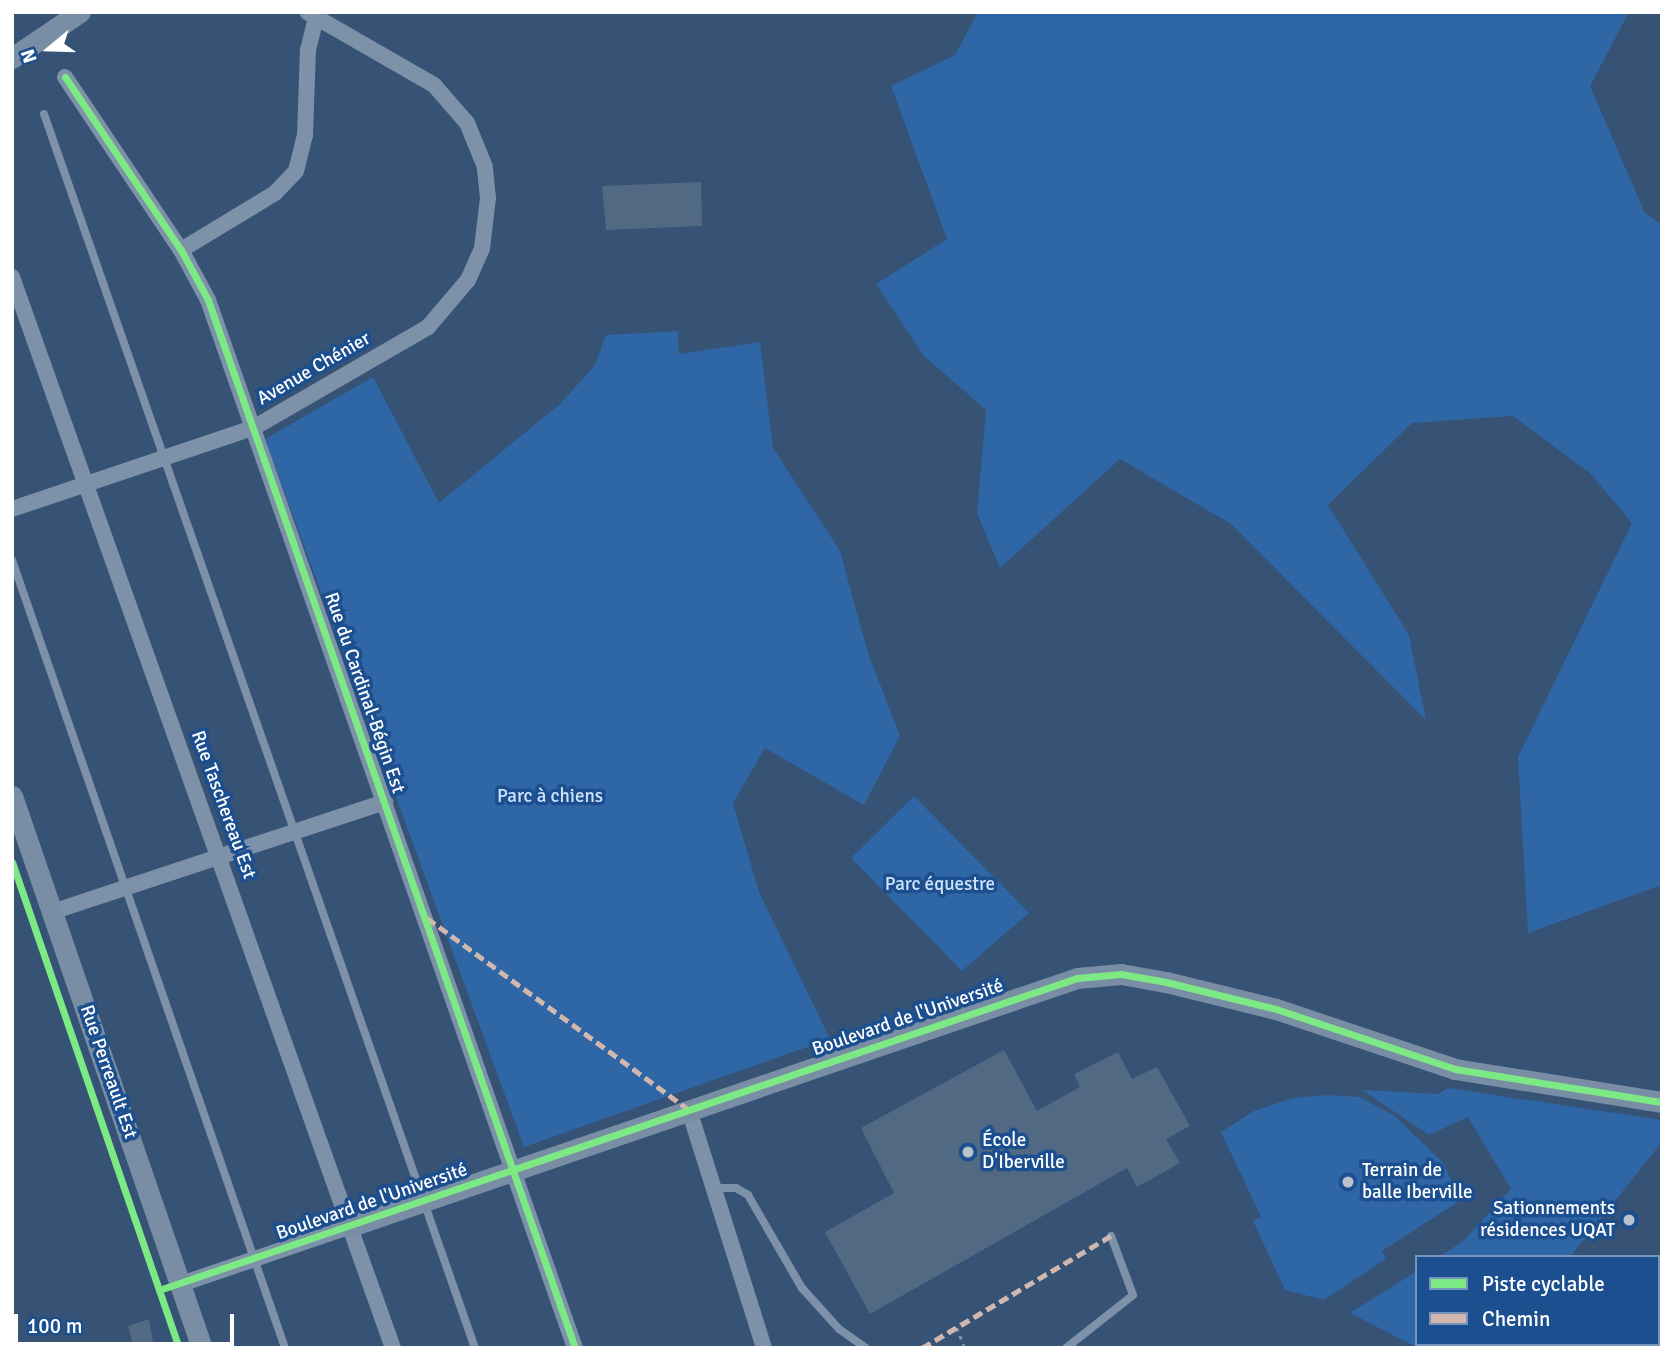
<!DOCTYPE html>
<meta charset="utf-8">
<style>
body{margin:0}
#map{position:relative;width:1674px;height:1360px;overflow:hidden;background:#365274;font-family:Signika,sans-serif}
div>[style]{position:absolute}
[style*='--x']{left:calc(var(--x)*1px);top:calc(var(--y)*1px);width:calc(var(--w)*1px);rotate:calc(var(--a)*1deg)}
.green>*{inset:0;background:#2f66a5}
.building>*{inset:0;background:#526984}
.path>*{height:2.5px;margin-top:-1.25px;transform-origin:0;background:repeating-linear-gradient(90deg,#7d92a8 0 3.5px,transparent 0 8.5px)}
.lane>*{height:8px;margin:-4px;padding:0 4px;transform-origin:4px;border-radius:4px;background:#7d92a8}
.street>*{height:16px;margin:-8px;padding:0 8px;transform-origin:8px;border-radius:8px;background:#7d92a8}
.secondary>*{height:21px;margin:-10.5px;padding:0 10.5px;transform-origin:10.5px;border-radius:10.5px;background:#798da4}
.quiet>*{height:5px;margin-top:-2.5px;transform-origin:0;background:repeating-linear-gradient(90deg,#d1b7ad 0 10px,transparent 0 15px)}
.cycleway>*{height:7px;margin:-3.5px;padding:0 3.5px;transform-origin:3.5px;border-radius:3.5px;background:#7ce984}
.dots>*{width:19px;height:19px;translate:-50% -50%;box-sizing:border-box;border:4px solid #1b4f8f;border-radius:50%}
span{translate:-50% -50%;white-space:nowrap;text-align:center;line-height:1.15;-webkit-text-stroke:7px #1b4f8f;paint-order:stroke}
.street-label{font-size:19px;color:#fff}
.park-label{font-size:19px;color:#cfe3fa}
.poi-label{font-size:19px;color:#fff}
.left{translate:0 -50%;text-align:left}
.right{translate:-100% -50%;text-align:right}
.frame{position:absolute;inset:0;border:14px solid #fff;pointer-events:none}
.legend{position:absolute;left:1415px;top:1255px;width:245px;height:91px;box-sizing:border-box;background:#1b4f8f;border:2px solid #7695bc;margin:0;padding:9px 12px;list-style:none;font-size:21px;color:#fff}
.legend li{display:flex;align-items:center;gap:14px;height:35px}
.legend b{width:35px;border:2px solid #7695bc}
.north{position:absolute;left:14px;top:14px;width:70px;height:70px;-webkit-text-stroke:5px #1b4f8f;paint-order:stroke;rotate:251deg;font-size:19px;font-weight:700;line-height:28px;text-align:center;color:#fff}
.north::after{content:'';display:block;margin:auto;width:24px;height:32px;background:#fff;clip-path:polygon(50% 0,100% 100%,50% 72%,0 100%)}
.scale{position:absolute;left:14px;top:1314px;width:220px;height:32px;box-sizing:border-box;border:4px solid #fff;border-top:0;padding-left:9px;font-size:21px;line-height:24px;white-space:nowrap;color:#fff;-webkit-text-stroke:5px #1b4f8f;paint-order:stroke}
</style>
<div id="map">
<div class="green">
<i style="clip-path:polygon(978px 12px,1629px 12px,1590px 86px,1645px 213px,1662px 225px,1662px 894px,1659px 886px,1528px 933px,1518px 757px,1632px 523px,1590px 473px,1513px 416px,1412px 423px,1328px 505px,1409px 635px,1426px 720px,1231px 524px,1120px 459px,1000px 568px,977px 513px,986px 410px,923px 355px,876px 284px,947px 239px,891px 86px,955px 55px)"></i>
<i style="clip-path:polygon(678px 331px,679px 354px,760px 342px,773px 448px,840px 551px,868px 653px,900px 736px,864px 805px,765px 748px,733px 803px,759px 892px,830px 1039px,524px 1147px,265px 439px,373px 377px,439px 503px,560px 404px,595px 365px,606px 335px)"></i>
<i style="clip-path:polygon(914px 796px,1029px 913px,962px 971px,851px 858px)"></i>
<i style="clip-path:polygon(1448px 1088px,1662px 1120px,1662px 1142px,1570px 1257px,1439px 1257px,1463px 1241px,1511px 1189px,1468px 1117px,1429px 1135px,1362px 1090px,1438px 1094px)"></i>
<i style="clip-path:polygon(1327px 1095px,1360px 1097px,1396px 1117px,1443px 1163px,1461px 1200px,1382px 1251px,1386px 1259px,1324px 1300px,1285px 1290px,1253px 1221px,1261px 1217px,1221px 1132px,1254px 1111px,1292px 1098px)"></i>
<i style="clip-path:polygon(1417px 1271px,1417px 1344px,1522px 1344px,1521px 1348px,1418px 1348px,1350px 1313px)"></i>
</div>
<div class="building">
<i style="clip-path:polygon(701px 182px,702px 226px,606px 230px,602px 186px)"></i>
<i style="clip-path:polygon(1004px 1050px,1037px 1111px,1080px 1087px,1074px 1074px,1118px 1052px,1132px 1079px,1157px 1067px,1190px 1126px,1166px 1139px,1180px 1163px,1137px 1187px,1127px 1168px,870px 1314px,825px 1232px,894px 1193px,861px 1128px)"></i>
<i style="clip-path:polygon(149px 1319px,154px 1348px,134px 1348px,128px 1326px)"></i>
</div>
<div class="path">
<i style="--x:957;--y:1328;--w:22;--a:68"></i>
</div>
<div class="lane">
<i style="--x:44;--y:114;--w:1307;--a:70.75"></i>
<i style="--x:12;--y:560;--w:834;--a:70.89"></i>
<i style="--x:714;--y:1188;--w:22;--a:0"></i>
<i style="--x:736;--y:1188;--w:14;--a:30"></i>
<i style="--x:748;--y:1195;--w:108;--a:59.9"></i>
<i style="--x:802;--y:1288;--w:55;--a:47.9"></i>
<i style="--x:839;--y:1329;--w:33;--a:35"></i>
<i style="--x:1066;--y:1348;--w:85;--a:-38.3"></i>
<i style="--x:1133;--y:1295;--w:63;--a:-110.4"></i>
</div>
<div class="street">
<i style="--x:65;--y:77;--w:208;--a:56.2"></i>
<i style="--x:181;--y:250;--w:57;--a:61.6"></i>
<i style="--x:208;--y:300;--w:1110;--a:70.7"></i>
<i style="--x:181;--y:250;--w:110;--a:-31.2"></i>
<i style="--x:275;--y:193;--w:30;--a:-46"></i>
<i style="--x:296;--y:171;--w:37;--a:-76"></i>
<i style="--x:305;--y:135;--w:85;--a:-88"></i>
<i style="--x:308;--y:50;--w:34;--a:-76"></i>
<i style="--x:12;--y:277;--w:1137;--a:70.42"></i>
<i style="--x:12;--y:509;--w:256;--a:-18.6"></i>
<i style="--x:255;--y:427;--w:200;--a:-30"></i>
<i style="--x:428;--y:327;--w:62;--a:-49.6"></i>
<i style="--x:468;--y:280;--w:35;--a:-66"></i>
<i style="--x:482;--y:248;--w:50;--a:-83.2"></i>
<i style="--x:488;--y:198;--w:31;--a:-96"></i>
<i style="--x:485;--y:167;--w:48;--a:-112.2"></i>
<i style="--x:467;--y:123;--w:50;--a:-131"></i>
<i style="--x:434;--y:85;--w:146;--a:-150.1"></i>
<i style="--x:52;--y:912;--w:351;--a:-18.3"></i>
<i style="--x:689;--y:1110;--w:250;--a:72.5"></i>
<i style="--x:181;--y:1284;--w:180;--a:-18.8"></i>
</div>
<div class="secondary">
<i style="--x:12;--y:58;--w:82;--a:-34.1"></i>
<i style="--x:12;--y:796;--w:584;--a:71.01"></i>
<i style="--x:351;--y:1226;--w:767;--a:-18.86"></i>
<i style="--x:1077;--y:978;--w:44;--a:-5.2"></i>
<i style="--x:1121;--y:974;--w:46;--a:10.1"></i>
<i style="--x:1166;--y:982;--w:113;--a:13.8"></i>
<i style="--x:1276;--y:1009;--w:189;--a:18.5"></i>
<i style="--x:1455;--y:1069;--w:210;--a:9.1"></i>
</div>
<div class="quiet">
<i style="--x:427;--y:918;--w:325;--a:36.2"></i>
<i style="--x:922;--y:1348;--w:220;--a:-30.7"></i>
</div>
<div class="cycleway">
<i style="--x:65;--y:77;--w:208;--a:56.2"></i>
<i style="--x:181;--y:250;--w:57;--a:61.6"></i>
<i style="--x:208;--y:300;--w:1110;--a:70.7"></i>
<i style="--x:12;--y:862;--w:514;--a:71.04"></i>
<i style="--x:159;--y:1290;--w:970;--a:-18.77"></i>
<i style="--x:1077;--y:978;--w:44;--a:-5.2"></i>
<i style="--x:1121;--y:974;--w:46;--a:10.1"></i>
<i style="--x:1166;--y:982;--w:113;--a:13.8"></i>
<i style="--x:1276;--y:1009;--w:189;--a:18.5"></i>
<i style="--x:1455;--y:1069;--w:210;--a:9.1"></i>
</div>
<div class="dots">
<i style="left:968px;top:1152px;background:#b9c2ce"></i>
<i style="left:1348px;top:1182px;background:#b9c2ce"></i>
<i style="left:1629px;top:1220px;background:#b9c2ce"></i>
</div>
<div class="street-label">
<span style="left:314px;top:369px;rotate:-30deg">Avenue Chénier</span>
<span style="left:364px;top:693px;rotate:71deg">Rue du Cardinal-Bégin Est</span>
<span style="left:223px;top:805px;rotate:70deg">Rue Taschereau Est</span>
<span style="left:908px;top:1018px;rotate:-19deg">Boulevard de l'Université</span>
<span style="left:108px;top:1072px;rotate:71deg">Rue Perreault Est</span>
<span style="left:372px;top:1202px;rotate:-19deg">Boulevard de l'Université</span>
</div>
<div class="park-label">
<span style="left:550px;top:797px">Parc à chiens</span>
<span style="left:940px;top:885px">Parc équestre</span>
</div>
<div class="poi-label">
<span class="left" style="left:982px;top:1152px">École<br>D'Iberville</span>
<span class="left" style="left:1362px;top:1182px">Terrain de<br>balle Iberville</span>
<span class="right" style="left:1615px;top:1220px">Sationnements<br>résidences UQAT</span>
</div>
<div class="frame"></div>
<ul class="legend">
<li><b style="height:9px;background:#7ce984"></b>Piste cyclable</li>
<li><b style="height:9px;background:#d1b7ad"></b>Chemin</li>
</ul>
<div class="north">N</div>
<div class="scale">100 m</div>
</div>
